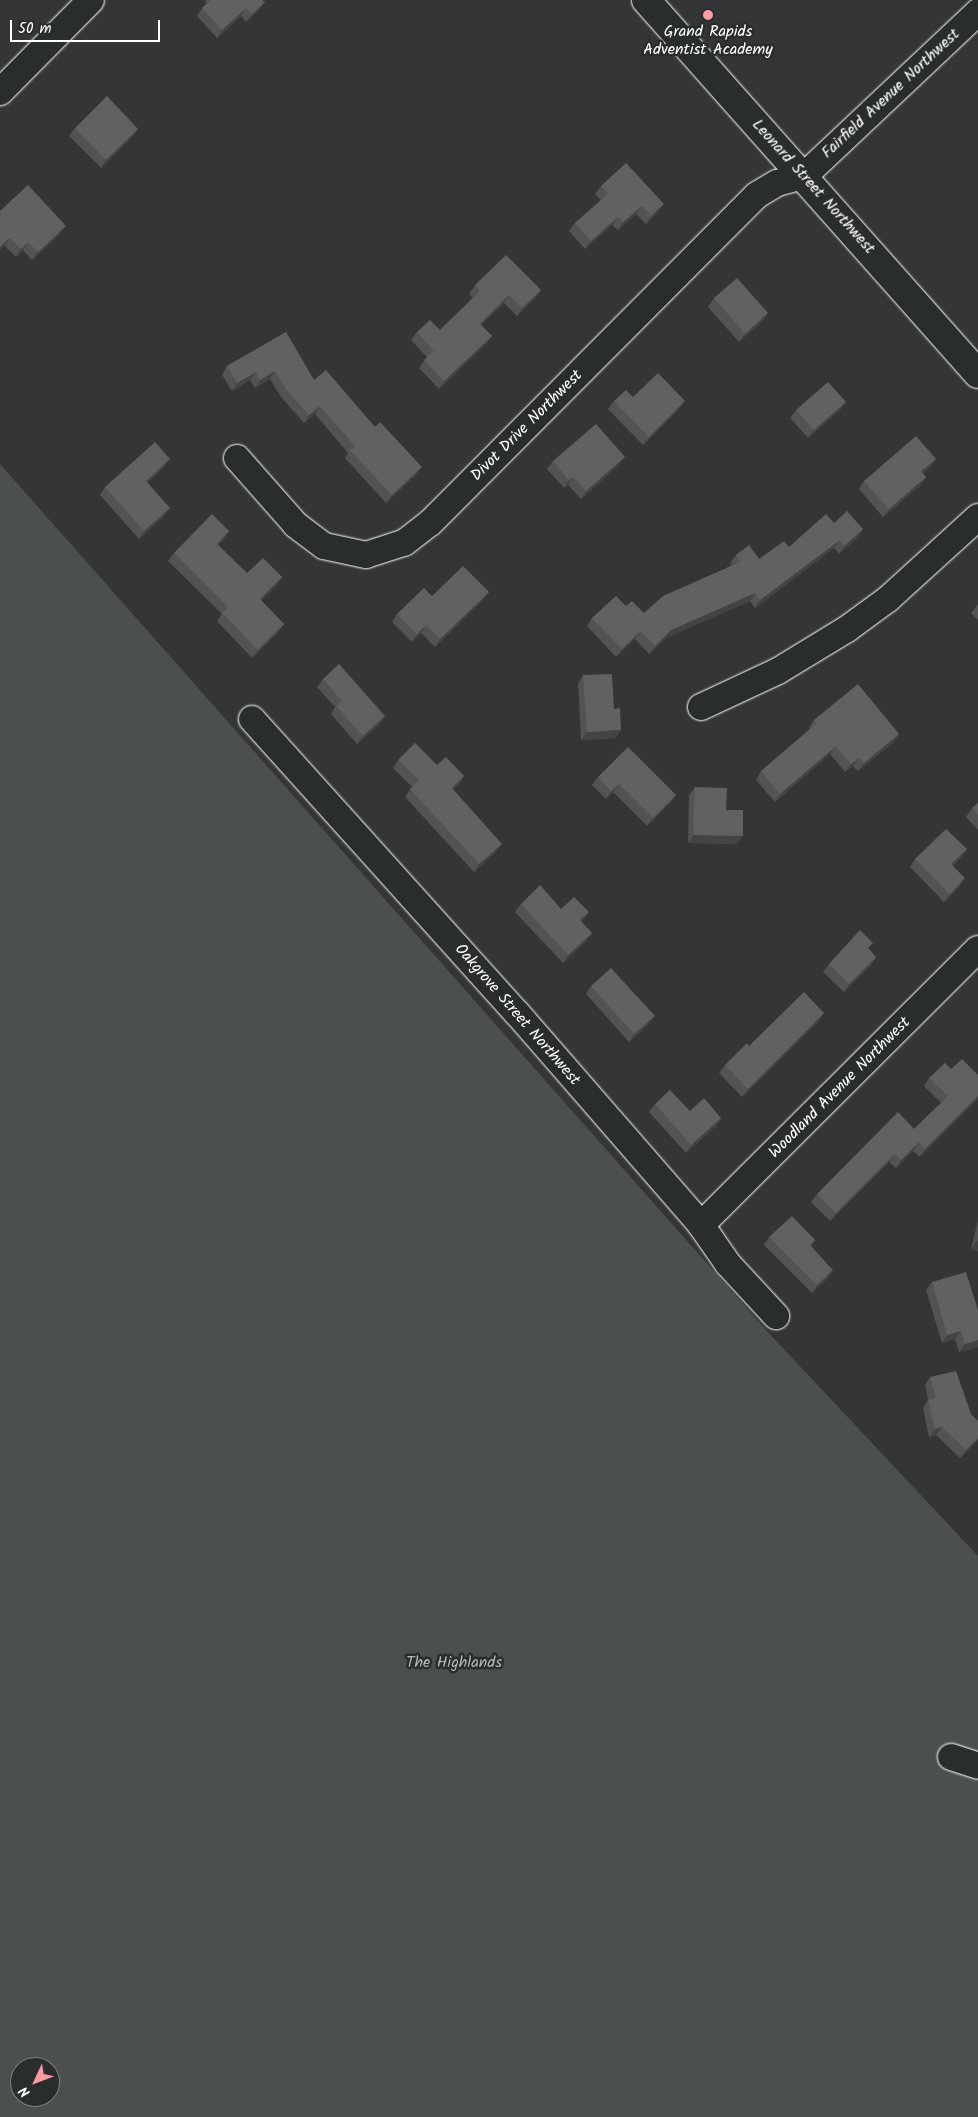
<!DOCTYPE html>
<style>
body{margin:0}
#map{position:relative;width:978px;height:2117px;overflow:hidden;background:#333536;font-family:Kalam,sans-serif}
div>[style]{position:absolute}
[style*='--x']{left:calc(var(--x)*1px);top:calc(var(--y)*1px);width:calc(var(--w)*1px);rotate:calc(var(--a)*1deg)}
.green>*{inset:0;background:#4c4f50}
.roads{filter:drop-shadow(0 0 1px #fff) drop-shadow(0 0 1px #fff)}
.minor>*{height:26px;margin:-13px;padding:0 13px;transform-origin:13px;border-radius:13px;background:#2a2d2e}
.major>*{height:28px;margin:-14px;padding:0 14px;transform-origin:14px;border-radius:14px;background:#2a2d2e}
.wall>*{inset:0;background:#525354}
.shaded-wall>*{inset:0;background:#424445}
.building>*{inset:0;background:#5f6162}
.dots>*{width:14px;height:14px;translate:-50% -50%;box-sizing:border-box;border:2px solid #2a2d2e;border-radius:50%}
span{translate:-50% -50%;white-space:nowrap;text-align:center;line-height:1.15;-webkit-text-stroke:5px #2a2d2e;paint-order:stroke}
.poi-label{font-size:16px;color:#fff}
.street-label{font-size:16px;color:#fff}
.park-label{font-size:16px;color:#b7b9b9}
.north{position:absolute;left:10px;top:2057px;width:50px;height:50px;box-sizing:border-box;background:#2a2d2e;border:1px solid #7f8182;border-radius:50%;rotate:227deg;font-size:14px;font-weight:700;line-height:20px;text-align:center;color:#fff}
.north::after{content:'';display:block;margin:auto;width:18px;height:22px;background:#ff9aa2;clip-path:polygon(50% 0,100% 100%,50% 72%,0 100%)}
.scale{position:absolute;left:10px;top:20px;width:150px;height:22px;box-sizing:border-box;border:2px solid #fff;border-top:0;padding-left:6px;font-size:15px;line-height:18px;white-space:nowrap;color:#fff;-webkit-text-stroke:4px #2a2d2e;paint-order:stroke}
</style>
<div id="map">
<div class="green">
<i style="clip-path:polygon(evenodd,0 464px,765px 1329px,978px 1556px,978px 2117px,0 2117px,0 464px,20px 2067px,50px 2067px,50px 2097px,20px 2097px,20px 2067px)"></i>
</div>
<div class="roads">
<div class="minor">
<i style="--x:0;--y:92;--w:129;--a:-45.3"></i>
<i style="--x:237;--y:458;--w:89;--a:48.6"></i>
<i style="--x:296;--y:525;--w:35;--a:37"></i>
<i style="--x:324;--y:546;--w:43;--a:12.1"></i>
<i style="--x:366;--y:555;--w:40;--a:-18"></i>
<i style="--x:404;--y:543;--w:33;--a:-38"></i>
<i style="--x:430;--y:523;--w:463;--a:-45.1"></i>
<i style="--x:757;--y:195;--w:23;--a:-31"></i>
<i style="--x:777;--y:183;--w:28;--a:-15"></i>
<i style="--x:804;--y:176;--w:239;--a:-43.3"></i>
<i style="--x:701;--y:707;--w:85;--a:-25.1"></i>
<i style="--x:778;--y:671;--w:81;--a:-31.3"></i>
<i style="--x:847;--y:629;--w:51;--a:-36.2"></i>
<i style="--x:888;--y:599;--w:122;--a:-42.3"></i>
<i style="--x:252;--y:719;--w:396;--a:48"></i>
<i style="--x:517;--y:1013;--w:281;--a:49"></i>
<i style="--x:701;--y:1225;--w:47;--a:55.3"></i>
<i style="--x:728;--y:1264;--w:71;--a:47.3"></i>
<i style="--x:701;--y:1225;--w:391;--a:-44.9"></i>
<i style="--x:951;--y:1757;--w:28;--a:18"></i>
</div>
<div class="major">
<i style="--x:646;--y:0;--w:500;--a:48.4"></i>
</div>
</div>
<div class="wall">
<i style="clip-path:polygon(206px 0,262px 0,265px 2px,259px 10px,246px 22px,241px 16px,217px 38px,197px 16px,202px 8px,207px 4px,205px 2px)"></i>
<i style="clip-path:polygon(75px 128px,138px 129px,132px 137px,101px 168px,69px 136px)"></i>
<i style="clip-path:polygon(601px 186px,658px 212px,646px 224px,636px 214px,618px 230px,612px 225px,585px 249px,569px 231px,575px 223px,601px 200px,595px 194px)"></i>
<i style="clip-path:polygon(0 211px,60px 234px,32px 260px,23px 250px,16px 257px,5px 246px)"></i>
<i style="clip-path:polygon(475px 285px,541px 290px,535px 298px,517px 316px,504px 303px,481px 325px,492px 336px,486px 344px,439px 389px,419px 368px,427px 357px,411px 340px,417px 332px,440px 330px,473px 298px,469px 294px)"></i>
<i style="clip-path:polygon(714px 298px,763px 321px,739px 342px,708px 307px)"></i>
<i style="clip-path:polygon(286px 332px,314px 380px,416px 475px,386px 503px,345px 458px,348px 453px,315px 414px,304px 423px,281px 397px,270px 379px,255px 388px,250px 380px,232px 391px,222px 375px,227px 366px)"></i>
<i style="clip-path:polygon(633px 397px,679px 409px,643px 445px,608px 409px,614px 401px)"></i>
<i style="clip-path:polygon(846px 402px,840px 410px,808px 438px,790px 418px,796px 410px)"></i>
<i style="clip-path:polygon(936px 459px,930px 467px,923px 473px,926px 477px,921px 485px,883px 517px,859px 489px,864px 481px)"></i>
<i style="clip-path:polygon(553px 461px,619px 465px,581px 499px,568px 485px,564px 488px,547px 469px)"></i>
<i style="clip-path:polygon(164px 467px,147px 483px,164px 516px,139px 539px,100px 495px,105px 487px)"></i>
<i style="clip-path:polygon(834px 523px,863px 529px,858px 537px,839px 554px,834px 548px,755px 608px,750px 601px,666px 638px,649px 654px,635px 639px,616px 657px,587px 626px,592px 618px,626px 606px,644px 613px,732px 565px,730px 563px,736px 555px,759px 559px,789px 547px)"></i>
<i style="clip-path:polygon(229px 531px,224px 539px,218px 545px,247px 573px,282px 577px,277px 585px,261px 601px,284px 624px,278px 632px,252px 658px,217px 621px,222px 614px,168px 561px,174px 553px)"></i>
<i style="clip-path:polygon(489px 592px,483px 600px,435px 647px,421px 633px,412px 642px,392px 622px,397px 614px,432px 596px)"></i>
<i style="clip-path:polygon(978px 604px,978px 620px,971px 613px)"></i>
<i style="clip-path:polygon(583px 675px,616px 738px,581px 740px,578px 683px)"></i>
<i style="clip-path:polygon(323px 679px,380px 724px,357px 744px,331px 714px,335px 707px,317px 687px)"></i>
<i style="clip-path:polygon(814px 720px,899px 734px,894px 742px,858px 771px,853px 766px,845px 772px,830px 754px,775px 802px,756px 780px,761px 771px,810px 729px,809px 728px)"></i>
<i style="clip-path:polygon(398px 760px,437px 765px,464px 776px,459px 784px,453px 789px,496px 852px,474px 872px,405px 797px,412px 787px,393px 768px)"></i>
<i style="clip-path:polygon(598px 777px,676px 795px,670px 803px,647px 826px,613px 792px,606px 799px,592px 785px)"></i>
<i style="clip-path:polygon(695px 787px,726px 810px,737px 844px,688px 843px,689px 795px)"></i>
<i style="clip-path:polygon(978px 803px,978px 830px,966px 817px,972px 808px)"></i>
<i style="clip-path:polygon(967px 849px,961px 857px,953px 866px,960px 886px,944px 902px,910px 867px,915px 859px)"></i>
<i style="clip-path:polygon(521px 904px,589px 912px,581px 922px,592px 933px,586px 941px,563px 963px,515px 912px)"></i>
<i style="clip-path:polygon(869px 949px,876px 957px,871px 965px,844px 992px,823px 972px,829px 964px)"></i>
<i style="clip-path:polygon(591px 986px,649px 1024px,629px 1042px,586px 994px)"></i>
<i style="clip-path:polygon(819px 1021px,742px 1097px,719px 1073px,725px 1065px,749px 1046px)"></i>
<i style="clip-path:polygon(951px 1069px,978px 1075px,920px 1157px,913px 1151px,896px 1168px,889px 1162px,830px 1221px,811px 1202px,817px 1194px,914px 1129px,941px 1103px,924px 1086px,929px 1078px)"></i>
<i style="clip-path:polygon(655px 1104px,690px 1111px,721px 1118px,716px 1126px,686px 1153px,649px 1112px)"></i>
<i style="clip-path:polygon(978px 1220px,978px 1251px,971px 1249px)"></i>
<i style="clip-path:polygon(769px 1237px,815px 1240px,811px 1246px,828px 1278px,812px 1293px,764px 1245px)"></i>
<i style="clip-path:polygon(932px 1282px,978px 1310px,978px 1347px,959px 1352px,955px 1339px,942px 1343px,926px 1290px)"></i>
<i style="clip-path:polygon(930px 1377px,978px 1421px,978px 1440px,960px 1458px,936px 1435px,929px 1437px,923px 1408px,928px 1400px,925px 1385px)"></i>
</div>
<div class="shaded-wall">
<i style="clip-path:polygon(265px 2px,259px 10px,246px 22px,252px 14px)"></i>
<i style="clip-path:polygon(246px 8px,241px 16px,217px 38px,222px 30px)"></i>
<i style="clip-path:polygon(138px 129px,132px 137px,101px 168px,106px 160px)"></i>
<i style="clip-path:polygon(664px 204px,658px 212px,646px 224px,651px 216px)"></i>
<i style="clip-path:polygon(642px 206px,636px 214px,618px 230px,623px 222px)"></i>
<i style="clip-path:polygon(618px 217px,612px 225px,585px 249px,591px 241px)"></i>
<i style="clip-path:polygon(66px 226px,60px 234px,32px 260px,38px 252px)"></i>
<i style="clip-path:polygon(10px 238px,5px 246px,0 250px,0 247px)"></i>
<i style="clip-path:polygon(28px 242px,23px 250px,16px 257px,21px 249px)"></i>
<i style="clip-path:polygon(541px 290px,535px 298px,517px 316px,522px 308px)"></i>
<i style="clip-path:polygon(509px 295px,504px 303px,474px 332px,480px 324px)"></i>
<i style="clip-path:polygon(768px 313px,763px 321px,739px 342px,745px 334px)"></i>
<i style="clip-path:polygon(492px 336px,486px 344px,439px 389px,444px 381px)"></i>
<i style="clip-path:polygon(275px 371px,270px 379px,255px 388px,260px 380px)"></i>
<i style="clip-path:polygon(256px 372px,250px 380px,232px 391px,237px 383px)"></i>
<i style="clip-path:polygon(685px 401px,679px 409px,643px 445px,649px 437px)"></i>
<i style="clip-path:polygon(846px 402px,840px 410px,808px 438px,814px 430px)"></i>
<i style="clip-path:polygon(320px 406px,315px 414px,304px 423px,309px 415px)"></i>
<i style="clip-path:polygon(625px 457px,619px 465px,581px 499px,586px 491px)"></i>
<i style="clip-path:polygon(170px 459px,164px 467px,140px 489px,146px 481px)"></i>
<i style="clip-path:polygon(936px 459px,930px 467px,916px 479px,921px 471px)"></i>
<i style="clip-path:polygon(422px 467px,416px 475px,386px 503px,392px 495px)"></i>
<i style="clip-path:polygon(573px 477px,568px 485px,564px 488px,569px 480px)"></i>
<i style="clip-path:polygon(926px 477px,921px 485px,883px 517px,889px 509px)"></i>
<i style="clip-path:polygon(170px 508px,164px 516px,139px 539px,144px 531px)"></i>
<i style="clip-path:polygon(863px 529px,858px 537px,839px 554px,844px 546px)"></i>
<i style="clip-path:polygon(229px 531px,224px 539px,211px 552px,217px 544px)"></i>
<i style="clip-path:polygon(840px 540px,834px 548px,755px 608px,760px 600px)"></i>
<i style="clip-path:polygon(282px 577px,277px 585px,254px 608px,260px 599px)"></i>
<i style="clip-path:polygon(489px 592px,483px 600px,435px 647px,440px 639px)"></i>
<i style="clip-path:polygon(755px 593px,750px 601px,666px 638px,649px 654px,655px 646px,671px 630px)"></i>
<i style="clip-path:polygon(284px 624px,278px 632px,252px 658px,258px 650px)"></i>
<i style="clip-path:polygon(426px 625px,421px 633px,412px 642px,417px 634px)"></i>
<i style="clip-path:polygon(641px 631px,635px 639px,616px 657px,622px 649px)"></i>
<i style="clip-path:polygon(385px 716px,380px 724px,357px 744px,363px 736px)"></i>
<i style="clip-path:polygon(621px 730px,616px 738px,581px 740px,587px 732px)"></i>
<i style="clip-path:polygon(899px 734px,894px 742px,858px 771px,864px 763px)"></i>
<i style="clip-path:polygon(836px 746px,830px 754px,775px 802px,780px 794px)"></i>
<i style="clip-path:polygon(859px 758px,853px 766px,845px 772px,851px 764px)"></i>
<i style="clip-path:polygon(464px 776px,459px 784px,446px 796px,452px 788px)"></i>
<i style="clip-path:polygon(619px 784px,613px 792px,606px 799px,611px 791px)"></i>
<i style="clip-path:polygon(676px 795px,670px 803px,647px 826px,653px 818px)"></i>
<i style="clip-path:polygon(693px 835px,743px 836px,737px 844px,688px 843px)"></i>
<i style="clip-path:polygon(502px 844px,496px 852px,474px 872px,479px 864px)"></i>
<i style="clip-path:polygon(967px 849px,961px 857px,946px 872px,951px 864px)"></i>
<i style="clip-path:polygon(965px 878px,960px 886px,944px 902px,950px 894px)"></i>
<i style="clip-path:polygon(589px 912px,583px 920px,574px 928px,580px 920px)"></i>
<i style="clip-path:polygon(592px 933px,586px 941px,563px 963px,568px 955px)"></i>
<i style="clip-path:polygon(876px 957px,871px 965px,844px 992px,849px 984px)"></i>
<i style="clip-path:polygon(824px 1013px,819px 1021px,742px 1097px,748px 1089px)"></i>
<i style="clip-path:polygon(655px 1016px,649px 1024px,629px 1042px,634px 1034px)"></i>
<i style="clip-path:polygon(978px 1096px,978px 1099px,920px 1157px,925px 1149px)"></i>
<i style="clip-path:polygon(721px 1118px,716px 1126px,686px 1153px,691px 1145px)"></i>
<i style="clip-path:polygon(919px 1142px,913px 1151px,896px 1168px,901px 1160px)"></i>
<i style="clip-path:polygon(895px 1154px,889px 1162px,830px 1221px,836px 1213px)"></i>
<i style="clip-path:polygon(977px 1241px,978px 1241px,978px 1251px,971px 1249px)"></i>
<i style="clip-path:polygon(833px 1270px,828px 1278px,812px 1293px,817px 1285px)"></i>
<i style="clip-path:polygon(961px 1331px,955px 1339px,942px 1343px,947px 1335px)"></i>
<i style="clip-path:polygon(978px 1340px,978px 1347px,959px 1352px,965px 1344px)"></i>
<i style="clip-path:polygon(942px 1427px,936px 1435px,929px 1437px,935px 1429px)"></i>
<i style="clip-path:polygon(978px 1438px,978px 1440px,960px 1458px,966px 1450px)"></i>
</div>
<div class="building">
<i style="clip-path:polygon(211px 0,262px 0,265px 2px,252px 14px,246px 8px,222px 30px,202px 8px)"></i>
<i style="clip-path:polygon(107px 96px,138px 129px,106px 160px,75px 128px)"></i>
<i style="clip-path:polygon(626px 163px,664px 204px,651px 216px,642px 206px,623px 222px,618px 217px,591px 241px,575px 223px,608px 194px,601px 186px)"></i>
<i style="clip-path:polygon(28px 185px,66px 226px,38px 252px,28px 242px,21px 249px,10px 238px,0 247px,0 211px)"></i>
<i style="clip-path:polygon(506px 255px,541px 290px,522px 308px,509px 295px,480px 324px,492px 336px,444px 381px,424px 360px,434px 351px,417px 332px,430px 320px,440px 330px,480px 291px,475px 285px)"></i>
<i style="clip-path:polygon(737px 278px,768px 313px,745px 334px,714px 298px)"></i>
<i style="clip-path:polygon(286px 332px,314px 380px,326px 370px,375px 427px,380px 422px,422px 467px,392px 495px,350px 450px,355px 446px,320px 406px,309px 415px,286px 389px,275px 371px,260px 380px,256px 372px,237px 383px,227px 366px)"></i>
<i style="clip-path:polygon(658px 373px,685px 401px,649px 437px,614px 401px,626px 390px,633px 397px)"></i>
<i style="clip-path:polygon(828px 382px,846px 402px,814px 430px,796px 410px)"></i>
<i style="clip-path:polygon(596px 424px,625px 457px,586px 491px,573px 477px,569px 480px,553px 461px)"></i>
<i style="clip-path:polygon(916px 436px,936px 459px,921px 471px,926px 477px,889px 509px,864px 481px)"></i>
<i style="clip-path:polygon(155px 442px,170px 459px,146px 481px,170px 508px,144px 531px,105px 487px)"></i>
<i style="clip-path:polygon(847px 511px,863px 529px,844px 546px,840px 540px,760px 600px,755px 593px,671px 630px,655px 646px,641px 631px,622px 649px,592px 618px,616px 596px,626px 606px,632px 601px,644px 613px,663px 596px,740px 562px,736px 555px,749px 545px,759px 559px,784px 541px,789px 547px,826px 514px,834px 523px)"></i>
<i style="clip-path:polygon(212px 514px,229px 531px,217px 544px,247px 573px,263px 558px,282px 577px,260px 599px,284px 624px,258px 650px,222px 613px,228px 607px,174px 553px)"></i>
<i style="clip-path:polygon(463px 566px,489px 592px,440px 639px,426px 625px,417px 634px,397px 614px,424px 588px,432px 596px)"></i>
<i style="clip-path:polygon(339px 664px,385px 716px,363px 736px,336px 706px,342px 701px,323px 679px)"></i>
<i style="clip-path:polygon(612px 674px,614px 709px,620px 708px,621px 730px,587px 732px,583px 675px)"></i>
<i style="clip-path:polygon(858px 684px,899px 734px,864px 763px,859px 758px,851px 764px,836px 746px,780px 794px,761px 771px,817px 723px,814px 720px)"></i>
<i style="clip-path:polygon(415px 743px,437px 765px,446px 757px,464px 776px,452px 788px,502px 844px,479px 864px,410px 789px,419px 780px,398px 760px)"></i>
<i style="clip-path:polygon(628px 747px,676px 795px,653px 818px,619px 784px,611px 791px,598px 777px)"></i>
<i style="clip-path:polygon(695px 787px,727px 788px,726px 810px,743px 810px,743px 836px,693px 835px)"></i>
<i style="clip-path:polygon(978px 803px,978px 815px,972px 808px)"></i>
<i style="clip-path:polygon(946px 829px,967px 849px,951px 864px,965px 878px,950px 894px,915px 859px)"></i>
<i style="clip-path:polygon(540px 885px,561px 909px,574px 897px,589px 912px,580px 920px,592px 933px,568px 955px,521px 904px)"></i>
<i style="clip-path:polygon(860px 930px,873px 943px,868px 948px,876px 957px,849px 984px,829px 964px)"></i>
<i style="clip-path:polygon(611px 968px,655px 1016px,634px 1034px,591px 986px)"></i>
<i style="clip-path:polygon(804px 992px,824px 1013px,748px 1089px,725px 1065px,747px 1043px,749px 1046px)"></i>
<i style="clip-path:polygon(962px 1059px,978px 1075px,978px 1096px,925px 1149px,919px 1142px,901px 1160px,895px 1154px,836px 1213px,817px 1194px,898px 1112px,914px 1129px,948px 1096px,929px 1078px,945px 1063px,951px 1069px)"></i>
<i style="clip-path:polygon(670px 1090px,690px 1111px,704px 1098px,721px 1118px,691px 1145px,655px 1104px)"></i>
<i style="clip-path:polygon(792px 1216px,815px 1240px,810px 1245px,833px 1270px,817px 1285px,769px 1237px)"></i>
<i style="clip-path:polygon(966px 1272px,978px 1310px,978px 1340px,965px 1344px,961px 1331px,947px 1335px,932px 1282px)"></i>
<i style="clip-path:polygon(956px 1371px,971px 1414px,978px 1421px,978px 1438px,966px 1450px,942px 1427px,935px 1429px,928px 1400px,936px 1398px,930px 1377px)"></i>
</div>
<div class="dots">
<i style="left:708px;top:15px;background:#ff9aa2"></i>
</div>
<div class="poi-label">
<span style="left:708px;top:41px">Grand Rapids<br>Adventist Academy</span>
</div>
<div class="street-label">
<span style="left:891px;top:94px;rotate:-43deg">Fairfield Avenue Northwest</span>
<span style="left:813px;top:187px;rotate:48deg">Leonard Street Northwest</span>
<span style="left:527px;top:426px;rotate:-45deg">Divot Drive Northwest</span>
<span style="left:517px;top:1015px;rotate:49deg">Oakgrove Street Northwest</span>
<span style="left:840px;top:1088px;rotate:-45deg">Woodland Avenue Northwest</span>
</div>
<div class="park-label">
<span style="left:454px;top:1663px">The Highlands</span>
</div>
<div class="north">N</div>
<div class="scale">50 m</div>
</div>
